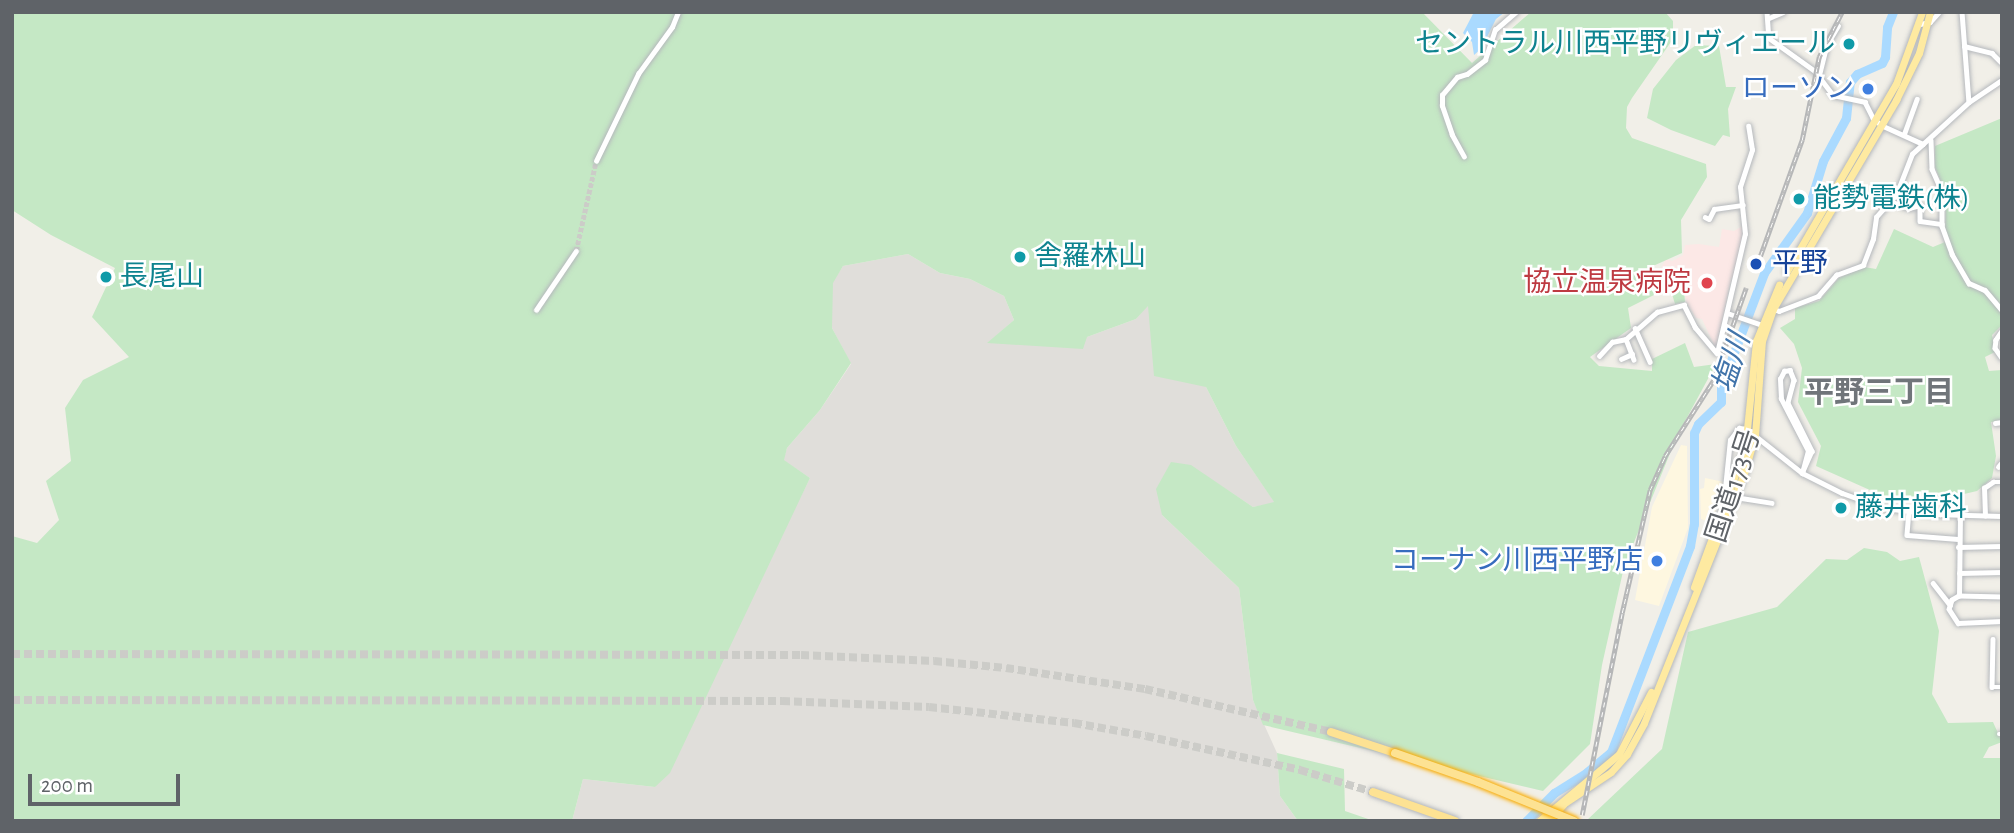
<!DOCTYPE html>
<meta charset="utf-8">
<style>
body{margin:0}
#map{position:relative;width:2014px;height:833px;overflow:hidden;background:#f1efe8;font-family:"Alegreya Sans","Noto Sans JP",sans-serif}
div>[style]{position:absolute}
[style*='--x']{left:calc(var(--x)*1px);top:calc(var(--y)*1px);width:calc(var(--w)*1px);rotate:calc(var(--a)*1deg)}
.commercial>*{inset:0;background:#fef7e0}
.industrial>*{inset:0;background:#e0deda}
.medical>*{inset:0;background:#fce8e6}
.green>*{inset:0;background:#c5e8c5}
.water>*{inset:0;background:#aadaff}
.river>*{height:9px;margin:-4.5px;padding:0 4.5px;transform-origin:4.5px;border-radius:4.5px;background:#aadaff}
.minor-tunnel>*{height:4.5px;margin-top:-2.25px;transform-origin:0;background:repeating-linear-gradient(90deg,#ccccc8 0 4.5px,transparent 0 6.5px)}
.motorway-tunnel>*{height:8px;margin-top:-4px;transform-origin:0;background:repeating-linear-gradient(90deg,#ccccc8 0 8px,transparent 0 12px)}
.roads{filter:drop-shadow(0 0 2px #b5b8bc) drop-shadow(0 0 2px #b5b8bc)}
.minor>*{height:4.5px;margin:-2.25px;padding:0 2.25px;transform-origin:2.25px;border-radius:2.25px;background:#fff}
.tertiary>*{height:5px;margin:-2.5px;padding:0 2.5px;transform-origin:2.5px;border-radius:2.5px;background:#fff}
.trunk>*{height:7px;margin:-3.5px;padding:0 3.5px;transform-origin:3.5px;border-radius:3.5px;background:#feeaa1}
.motorway>*{height:8px;margin:-4px;padding:0 4px;transform-origin:4px;border-radius:4px;background:#fde293}
.rail>*{height:4.5px;margin-top:-2.25px;transform-origin:0;background:repeating-linear-gradient(90deg,#fff 0 5px,#b6b7b8 0 10px);box-sizing:border-box;border-block:2px solid #b6b7b8}
.bridges{filter:drop-shadow(0 0 2px #f9ab00) drop-shadow(0 0 2px #f9ab00)}
.motorway-bridge>*{height:8px;margin:-4px;padding:0 4px;transform-origin:4px;border-radius:4px;background:#fde293}
.dots>*{width:19px;height:19px;translate:-50% -50%;box-sizing:border-box;border:4px solid #fff;border-radius:50%}
span{translate:-50% -50%;white-space:nowrap;text-align:center;line-height:1.15;-webkit-text-stroke:5px #fff;paint-order:stroke}
.culture-label{font-size:28px;color:#0d838f}
.right{translate:-100% -50%;text-align:right}
.left{translate:0 -50%;text-align:left}
.shop-label{font-size:28px;color:#366cbe}
.transit-label{font-size:28px;color:#164399}
.health-label{font-size:28px;color:#be3a42}
.street-label{font-size:28px;color:#5f6368}
.water-label{font-size:30px;color:#4174aa;font-style:italic}
.neighbourhood-label{font-size:30px;color:#70757a;font-weight:700}
.frame{position:absolute;inset:0;border:14px solid #5f6368;pointer-events:none}
.scale{position:absolute;left:28px;top:774px;width:152px;height:32px;box-sizing:border-box;border:4px solid #5f6368;border-top:0;padding-left:9px;font-size:21px;line-height:24px;white-space:nowrap;color:#5f6368;-webkit-text-stroke:5px #fff;paint-order:stroke}
</style>
<div id="map">
<div class="commercial">
<i style="clip-path:polygon(1681px 445px,1687px 446px,1688px 528px,1659px 606px,1635px 600px,1652px 507px)"></i>
<i style="clip-path:polygon(1705px 478px,1724px 482px,1712px 523px,1701px 519px,1700px 489px,1704px 488px)"></i>
</div>
<div class="industrial">
<i style="clip-path:polygon(908px 254px,940px 273px,970px 279px,1004px 296px,1014px 320px,988px 343px,1087px 337px,1136px 319px,1148px 305px,1206px 387px,1236px 446px,1275px 503px,1253px 507px,1191px 466px,1162px 515px,1239px 588px,1253px 700px,1277px 753px,1280px 796px,1298px 821px,572px 821px,583px 779px,655px 787px,810px 478px,783px 460px,787px 448px,820px 410px,851px 364px,832px 328px,832px 283px,843px 266px)"></i>
</div>
<div class="medical">
<i style="clip-path:polygon(1744px 225px,1736px 273px,1731px 279px,1716px 349px,1702px 319px,1696px 318px,1687px 303px,1680px 278px,1661px 268px,1666px 259px,1672px 261px,1683px 255px,1685px 245px,1699px 244px,1719px 247px,1722px 229px,1734px 231px)"></i>
</div>
<div class="green">
<i style="clip-path:polygon(12px 12px,1422px 12px,1472px 63px,1531px 12px,1665px 12px,1673px 21px,1673px 39px,1632px 98px,1627px 107px,1626px 128px,1632px 138px,1706px 164px,1707px 177px,1681px 220px,1682px 253px,1653px 266px,1657px 274px,1679px 280px,1684px 290px,1685px 302px,1675px 304px,1670px 287px,1628px 308px,1631px 328px,1590px 357px,1599px 366px,1652px 371px,1652px 359px,1685px 343px,1694px 367px,1716px 364px,1677px 436px,1624px 567px,1602px 665px,1590px 744px,1543px 791px,1263px 725px,1253px 700px,1239px 588px,1162px 515px,1156px 489px,1171px 462px,1191px 465px,1253px 507px,1274px 502px,1236px 446px,1206px 387px,1154px 376px,1148px 306px,1136px 319px,1087px 337px,1083px 349px,987px 343px,1014px 320px,1004px 296px,970px 279px,940px 273px,908px 254px,843px 266px,833px 283px,832px 328px,851px 363px,820px 410px,787px 448px,784px 460px,810px 478px,670px 773px,655px 787px,583px 779px,572px 821px,12px 821px,12px 536px,37px 543px,59px 520px,46px 481px,71px 461px,65px 408px,83px 380px,129px 357px,92px 317px,115px 268px,51px 235px,12px 210px)"></i>
<i style="clip-path:polygon(1696px 45px,1719px 46px,1726px 87px,1736px 87px,1728px 109px,1730px 137px,1723px 135px,1715px 146px,1671px 130px,1647px 118px,1653px 89px,1676px 60px)"></i>
<i style="clip-path:polygon(2002px 118px,2002px 325px,1992px 335px,1995px 352px,1985px 357px,1989px 371px,2002px 370px,2002px 421px,1991px 422px,1996px 456px,1992px 478px,1977px 491px,1938px 500px,1890px 499px,1816px 466px,1821px 446px,1798px 402px,1802px 368px,1794px 344px,1780px 328px,1795px 319px,1795px 308px,1819px 301px,1839px 278px,1864px 267px,1876px 269px,1894px 229px,1933px 247px,1945px 242px,1946px 194px,1935px 167px,1935px 146px)"></i>
<i style="clip-path:polygon(1864px 548px,1887px 552px,1900px 561px,1919px 557px,1939px 631px,1932px 694px,1948px 723px,1993px 722px,2002px 742px,1989px 747px,1983px 758px,2002px 758px,2002px 821px,1586px 821px,1662px 749px,1688px 632px,1777px 607px,1826px 559px,1847px 560px)"></i>
<i style="clip-path:polygon(1277px 753px,1344px 769px,1345px 811px,1374px 821px,1298px 821px,1280px 796px)"></i>
</div>
<div class="water">
<i style="clip-path:polygon(1474px 12px,1505px 12px,1496px 19px,1481px 49px,1474px 55px,1472px 42px,1463px 33px)"></i>
</div>
<div class="river">
<i style="--x:1526;--y:821;--w:40;--a:-45"></i>
<i style="--x:1554;--y:793;--w:39;--a:-32"></i>
<i style="--x:1587;--y:772;--w:31;--a:-40"></i>
<i style="--x:1611;--y:752;--w:221;--a:-69"></i>
<i style="--x:1690;--y:546;--w:22;--a:-80"></i>
<i style="--x:1694;--y:524;--w:91;--a:-90"></i>
<i style="--x:1694;--y:433;--w:10;--a:-66"></i>
<i style="--x:1698;--y:424;--w:32;--a:-44"></i>
<i style="--x:1721;--y:402;--w:15;--a:-90"></i>
<i style="--x:1721;--y:387;--w:122;--a:-69.3"></i>
<i style="--x:1764;--y:273;--w:74;--a:-54.4"></i>
<i style="--x:1807;--y:213;--w:54;--a:-72.9"></i>
<i style="--x:1823;--y:161;--w:49;--a:-61.9"></i>
<i style="--x:1846;--y:118;--w:36;--a:-84"></i>
<i style="--x:1850;--y:82;--w:11;--a:-49"></i>
<i style="--x:1857;--y:74;--w:27;--a:-24"></i>
<i style="--x:1882;--y:63;--w:7;--a:-63"></i>
<i style="--x:1885;--y:57;--w:30;--a:-86"></i>
<i style="--x:1887;--y:27;--w:16;--a:-68"></i>
</div>
<div class="minor-tunnel">
<i style="--x:576;--y:251;--w:92;--a:-77.5"></i>
</div>
<div class="motorway-tunnel">
<i style="--x:12;--y:654;--w:789;--a:0.07"></i>
<i style="--x:801;--y:655;--w:133;--a:2.6"></i>
<i style="--x:934;--y:661;--w:72;--a:5.6"></i>
<i style="--x:1006;--y:668;--w:141;--a:8.6"></i>
<i style="--x:1145;--y:689;--w:191;--a:13"></i>
<i style="--x:12;--y:700;--w:770;--a:0.07"></i>
<i style="--x:782;--y:701;--w:147;--a:2.3"></i>
<i style="--x:929;--y:707;--w:146;--a:6.3"></i>
<i style="--x:1074;--y:723;--w:73;--a:10.2"></i>
<i style="--x:1146;--y:736;--w:158;--a:12.4"></i>
<i style="--x:1300;--y:770;--w:76;--a:16.8"></i>
</div>
<div class="roads">
<div class="minor">
<i style="--x:1767;--y:12;--w:26;--a:86"></i>
<i style="--x:1769;--y:38;--w:57;--a:35.7"></i>
<i style="--x:1815;--y:71;--w:30;--a:53"></i>
<i style="--x:1833;--y:95;--w:33;--a:12"></i>
<i style="--x:1865;--y:102;--w:18;--a:63"></i>
<i style="--x:1873;--y:118;--w:11;--a:41"></i>
<i style="--x:1881;--y:125;--w:46;--a:24.3"></i>
<i style="--x:1962;--y:12;--w:90;--a:85.6"></i>
<i style="--x:1769;--y:18;--w:15;--a:-23"></i>
<i style="--x:1920;--y:24;--w:10;--a:-11"></i>
<i style="--x:1930;--y:22;--w:13;--a:-48"></i>
<i style="--x:1964;--y:46;--w:29;--a:14"></i>
<i style="--x:1992;--y:53;--w:14;--a:45"></i>
<i style="--x:1819;--y:75;--w:32;--a:-76"></i>
<i style="--x:1827;--y:44;--w:21;--a:-59"></i>
<i style="--x:1904;--y:134;--w:37;--a:-70"></i>
<i style="--x:1931;--y:140;--w:29;--a:88"></i>
<i style="--x:1932;--y:169;--w:24;--a:66"></i>
<i style="--x:1942;--y:191;--w:35;--a:90"></i>
<i style="--x:1942;--y:226;--w:30;--a:70"></i>
<i style="--x:1952;--y:254;--w:34;--a:60"></i>
<i style="--x:1969;--y:283;--w:17;--a:24"></i>
<i style="--x:1985;--y:290;--w:26;--a:50"></i>
<i style="--x:1464;--y:157;--w:25;--a:-119"></i>
<i style="--x:1452;--y:135;--w:31;--a:-109"></i>
<i style="--x:1442;--y:106;--w:11;--a:-90"></i>
<i style="--x:1442;--y:95;--w:23;--a:-50"></i>
<i style="--x:1457;--y:77;--w:10;--a:-17"></i>
<i style="--x:1467;--y:74;--w:23;--a:-38"></i>
<i style="--x:1485;--y:60;--w:32;--a:-72"></i>
<i style="--x:1495;--y:30;--w:28;--a:-41"></i>
<i style="--x:596;--y:161;--w:97;--a:-64.2"></i>
<i style="--x:638;--y:74;--w:58;--a:-54.1"></i>
<i style="--x:672;--y:27;--w:16;--a:-68"></i>
<i style="--x:1890;--y:201;--w:20;--a:20"></i>
<i style="--x:1909;--y:208;--w:11;--a:-15"></i>
<i style="--x:1920;--y:205;--w:16;--a:90"></i>
<i style="--x:1920;--y:221;--w:22;--a:8"></i>
<i style="--x:1705;--y:217;--w:4;--a:27"></i>
<i style="--x:1709;--y:219;--w:11;--a:-63"></i>
<i style="--x:1714;--y:209;--w:29;--a:-8"></i>
<i style="--x:1773;--y:309;--w:6;--a:18"></i>
<i style="--x:1779;--y:311;--w:42;--a:-21"></i>
<i style="--x:1818;--y:296;--w:28;--a:-49"></i>
<i style="--x:1836;--y:275;--w:29;--a:-20"></i>
<i style="--x:1863;--y:265;--w:28;--a:-69"></i>
<i style="--x:1873;--y:239;--w:22;--a:-82"></i>
<i style="--x:1876;--y:217;--w:30;--a:-48"></i>
<i style="--x:1896;--y:195;--w:44;--a:-68.7"></i>
<i style="--x:1912;--y:154;--w:77;--a:-42.4"></i>
<i style="--x:1969;--y:102;--w:40;--a:-34"></i>
<i style="--x:536;--y:310;--w:71;--a:-55.9"></i>
<i style="--x:1635;--y:328;--w:37;--a:66"></i>
<i style="--x:2002;--y:331;--w:11;--a:124"></i>
<i style="--x:1996;--y:340;--w:8;--a:97"></i>
<i style="--x:1995;--y:348;--w:12;--a:55"></i>
<i style="--x:1626;--y:339;--w:22;--a:69"></i>
<i style="--x:1599;--y:356;--w:19;--a:-47"></i>
<i style="--x:1612;--y:342;--w:14;--a:-12"></i>
<i style="--x:1626;--y:339;--w:41;--a:-41.1"></i>
<i style="--x:1657;--y:312;--w:28;--a:-15"></i>
<i style="--x:1684;--y:305;--w:25;--a:63"></i>
<i style="--x:1695;--y:327;--w:34;--a:50"></i>
<i style="--x:1717;--y:353;--w:122;--a:-76.8"></i>
<i style="--x:1745;--y:234;--w:47;--a:-96.1"></i>
<i style="--x:1740;--y:187;--w:39;--a:-72"></i>
<i style="--x:1752;--y:150;--w:24;--a:-99"></i>
<i style="--x:1621;--y:359;--w:12;--a:-24"></i>
<i style="--x:1790;--y:370;--w:11;--a:68"></i>
<i style="--x:1794;--y:380;--w:24;--a:105"></i>
<i style="--x:1788;--y:403;--w:54;--a:63.4"></i>
<i style="--x:1812;--y:451;--w:24;--a:114"></i>
<i style="--x:1802;--y:473;--w:23;--a:-75"></i>
<i style="--x:1808;--y:451;--w:59;--a:-117.4"></i>
<i style="--x:1781;--y:399;--w:20;--a:-93"></i>
<i style="--x:1780;--y:379;--w:9;--a:-63"></i>
<i style="--x:1784;--y:371;--w:6;--a:-9"></i>
<i style="--x:1995;--y:423;--w:7;--a:-8"></i>
<i style="--x:1998;--y:467;--w:6;--a:-51"></i>
<i style="--x:1729;--y:491;--w:5;--a:-143"></i>
<i style="--x:1725;--y:488;--w:48;--a:-84.1"></i>
<i style="--x:1730;--y:440;--w:15;--a:-53"></i>
<i style="--x:1739;--y:428;--w:9;--a:6"></i>
<i style="--x:1735;--y:497;--w:37;--a:9"></i>
<i style="--x:1909;--y:511;--w:24;--a:95"></i>
<i style="--x:1907;--y:535;--w:51;--a:4.5"></i>
<i style="--x:1985;--y:516;--w:28;--a:-92"></i>
<i style="--x:1984;--y:488;--w:11;--a:-34"></i>
<i style="--x:1993;--y:482;--w:9;--a:0"></i>
<i style="--x:1958;--y:547;--w:44;--a:-1.3"></i>
<i style="--x:1959;--y:573;--w:43;--a:-1.3"></i>
<i style="--x:1933;--y:583;--w:28;--a:52"></i>
<i style="--x:1959;--y:596;--w:81;--a:-89.3"></i>
<i style="--x:2002;--y:597;--w:43;--a:-178.7"></i>
<i style="--x:1959;--y:596;--w:8;--a:150"></i>
<i style="--x:1952;--y:600;--w:9;--a:108"></i>
<i style="--x:1949;--y:609;--w:17;--a:57"></i>
<i style="--x:1958;--y:623;--w:44;--a:-2.6"></i>
<i style="--x:1993;--y:639;--w:48;--a:91.2"></i>
<i style="--x:1992;--y:687;--w:10;--a:0"></i>
<i style="--x:1999;--y:734;--w:3;--a:0"></i>
</div>
<div class="tertiary">
<i style="--x:1727;--y:313;--w:39;--a:19"></i>
<i style="--x:1749;--y:431;--w:68;--a:38.4"></i>
<i style="--x:1802;--y:473;--w:45;--a:26.6"></i>
<i style="--x:1842;--y:493;--w:45;--a:19.7"></i>
<i style="--x:1884;--y:508;--w:50;--a:6.8"></i>
<i style="--x:1934;--y:514;--w:68;--a:1.7"></i>
</div>
<div class="trunk">
<i style="--x:1787;--y:271;--w:216;--a:-59.8"></i>
<i style="--x:1896;--y:84;--w:77;--a:-70.1"></i>
<i style="--x:1694;--y:587;--w:148;--a:-69.9"></i>
<i style="--x:1745;--y:448;--w:108;--a:-84.1"></i>
<i style="--x:1756;--y:341;--w:61;--a:-67.7"></i>
<i style="--x:1539;--y:821;--w:104;--a:-39.9"></i>
<i style="--x:1619;--y:754;--w:70;--a:-62.7"></i>
<i style="--x:1548;--y:821;--w:26;--a:-47"></i>
<i style="--x:1566;--y:802;--w:54;--a:-33.7"></i>
<i style="--x:1611;--y:772;--w:24;--a:-48"></i>
<i style="--x:1627;--y:754;--w:35;--a:-61"></i>
<i style="--x:1644;--y:723;--w:272;--a:-68.2"></i>
<i style="--x:1745;--y:470;--w:35;--a:-74"></i>
<i style="--x:1755;--y:436;--w:95;--a:-85.8"></i>
<i style="--x:1762;--y:341;--w:34;--a:-71"></i>
<i style="--x:1773;--y:309;--w:243;--a:-59.5"></i>
<i style="--x:1896;--y:100;--w:52;--a:-63.9"></i>
<i style="--x:1919;--y:53;--w:42;--a:-75"></i>
</div>
<div class="motorway">
<i style="--x:1331;--y:732;--w:67;--a:18.2"></i>
<i style="--x:1373;--y:792;--w:87;--a:19.5"></i>
</div>
</div>
<div class="rail">
<i style="--x:1757;--y:265;--w:133;--a:-70.2"></i>
<i style="--x:1802;--y:140;--w:85;--a:-78.4"></i>
<i style="--x:1819;--y:57;--w:51;--a:-62.9"></i>
<i style="--x:1582;--y:815;--w:206;--a:-78.8"></i>
<i style="--x:1622;--y:613;--w:126;--a:-77.2"></i>
<i style="--x:1650;--y:490;--w:37;--a:-66"></i>
<i style="--x:1665;--y:456;--w:89;--a:-57.4"></i>
<i style="--x:1713;--y:381;--w:99;--a:-70.5"></i>
</div>
<div class="bridges">
<div class="motorway-bridge">
<i style="--x:1395;--y:753;--w:88;--a:19.3"></i>
<i style="--x:1478;--y:782;--w:104;--a:22.1"></i>
</div>
</div>
<div class="dots">
<i style="left:1849px;top:44px;background:#0f9aa8"></i>
<i style="left:1868px;top:89px;background:#3f7fe0"></i>
<i style="left:1799px;top:199px;background:#0f9aa8"></i>
<i style="left:1020px;top:257px;background:#0f9aa8"></i>
<i style="left:1756px;top:264px;background:#1a4fb4"></i>
<i style="left:106px;top:277px;background:#0f9aa8"></i>
<i style="left:1707px;top:283px;background:#e0444e"></i>
<i style="left:1841px;top:508px;background:#0f9aa8"></i>
<i style="left:1657px;top:561px;background:#3f7fe0"></i>
</div>
<div class="culture-label">
<span class="right" style="left:1835px;top:44px">セントラル川西平野リヴィエール</span>
<span class="left" style="left:1813px;top:199px">能勢電鉄(株)</span>
<span class="left" style="left:1034px;top:257px">舎羅林山</span>
<span class="left" style="left:120px;top:277px">長尾山</span>
<span class="left" style="left:1855px;top:508px">藤井歯科</span>
</div>
<div class="shop-label">
<span class="right" style="left:1854px;top:89px">ローソン</span>
<span class="right" style="left:1643px;top:561px">コーナン川西平野店</span>
</div>
<div class="transit-label">
<span class="left" style="left:1772px;top:264px">平野</span>
</div>
<div class="health-label">
<span class="right" style="left:1691px;top:283px">協立温泉病院</span>
</div>
<div class="street-label">
<span style="left:1734px;top:486px;rotate:-72deg">国道173号</span>
</div>
<div class="water-label">
<span style="left:1732px;top:363px;rotate:-72deg">塩川</span>
</div>
<div class="neighbourhood-label">
<span style="left:1879px;top:393px">平野三丁目</span>
</div>
<div class="frame"></div>
<div class="scale">200 m</div>
</div>
